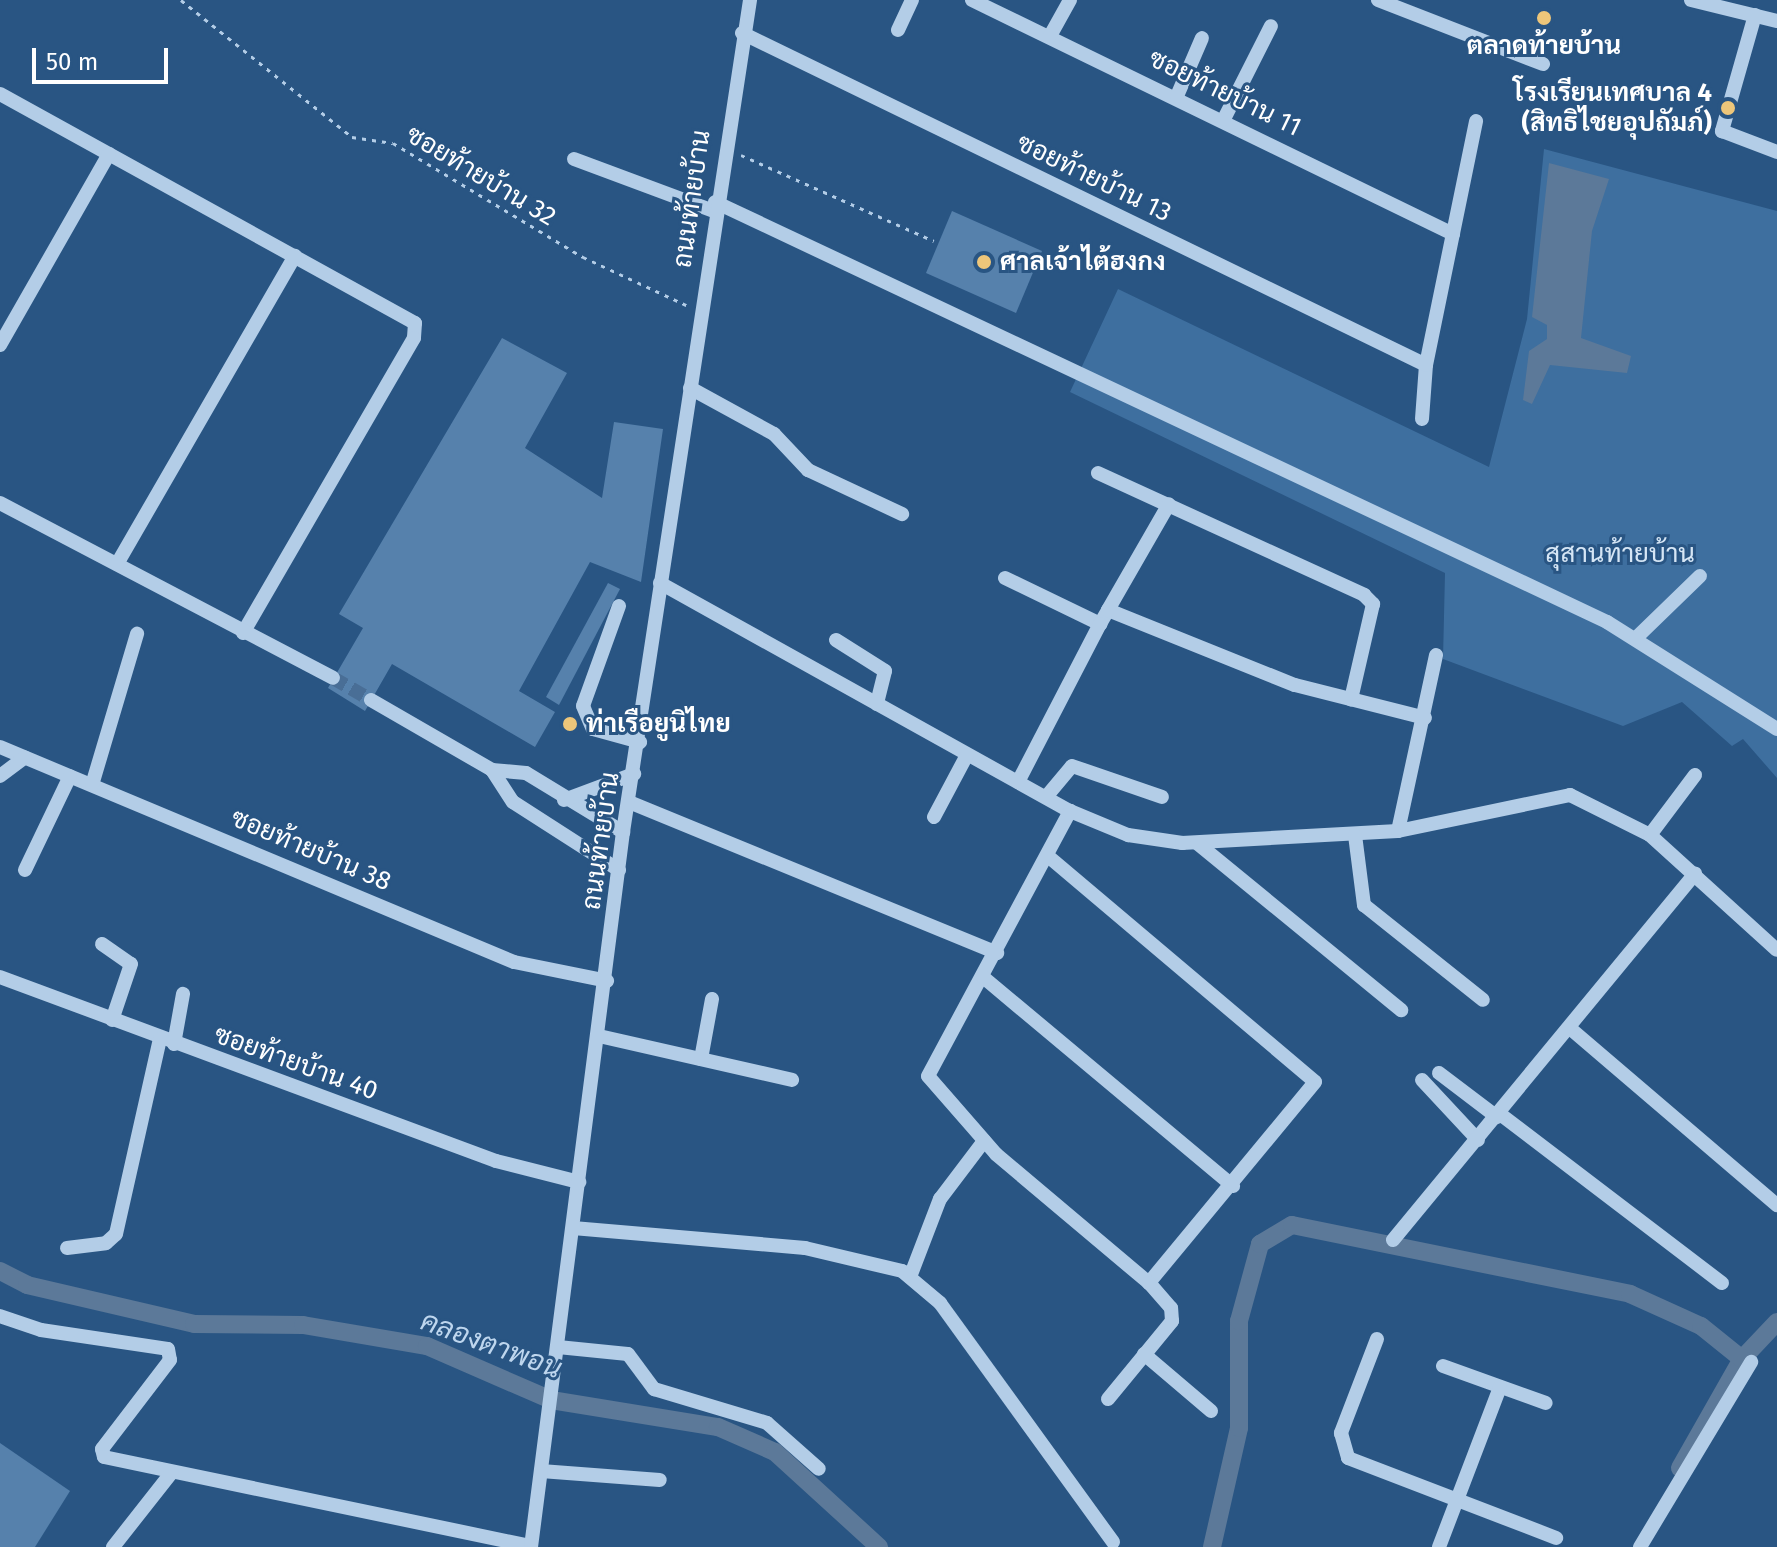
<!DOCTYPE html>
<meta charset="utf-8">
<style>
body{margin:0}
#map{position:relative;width:1777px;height:1547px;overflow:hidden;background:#295583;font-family:"Fira Sans",Sarabun,sans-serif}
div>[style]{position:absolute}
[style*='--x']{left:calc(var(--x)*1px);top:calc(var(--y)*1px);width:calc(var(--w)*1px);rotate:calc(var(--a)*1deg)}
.green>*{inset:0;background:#3e6f9f}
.water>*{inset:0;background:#5c7999}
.canal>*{height:18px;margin:-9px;padding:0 9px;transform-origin:9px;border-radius:9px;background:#5c7999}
.building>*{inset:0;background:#5681ac}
.minor-tunnel>*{height:14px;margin-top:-7px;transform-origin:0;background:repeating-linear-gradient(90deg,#496e96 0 14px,transparent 0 21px)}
.path>*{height:3px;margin-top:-1.5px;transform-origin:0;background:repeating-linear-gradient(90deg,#b3cde7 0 4px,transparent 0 10px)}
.minor>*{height:14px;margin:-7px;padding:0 7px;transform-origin:7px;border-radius:7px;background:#b3cde7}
.dots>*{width:22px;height:22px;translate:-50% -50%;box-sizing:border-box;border:4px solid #295583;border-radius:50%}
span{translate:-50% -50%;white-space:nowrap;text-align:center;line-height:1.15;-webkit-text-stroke:6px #295583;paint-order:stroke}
.poi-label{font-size:26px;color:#fff;font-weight:700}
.right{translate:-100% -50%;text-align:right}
.left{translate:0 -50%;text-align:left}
.street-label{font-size:26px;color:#fff}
.park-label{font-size:26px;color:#d6e6f5}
.water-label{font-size:28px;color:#bed6ee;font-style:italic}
.scale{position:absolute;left:32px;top:48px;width:136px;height:36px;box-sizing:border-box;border:4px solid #fff;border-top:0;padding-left:10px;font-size:24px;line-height:28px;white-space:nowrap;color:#fff;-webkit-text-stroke:6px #295583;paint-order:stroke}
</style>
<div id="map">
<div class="green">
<i style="clip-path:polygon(1544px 149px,1777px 211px,1777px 778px,1743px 739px,1732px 746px,1682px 702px,1623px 726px,1443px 659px,1445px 573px,1070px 392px,1118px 289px,1489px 467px,1527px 319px)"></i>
</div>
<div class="water">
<i style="clip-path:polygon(1549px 163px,1609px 179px,1592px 231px,1581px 338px,1631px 356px,1627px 373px,1550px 365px,1532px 404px,1523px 400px,1529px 351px,1547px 339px,1547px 325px,1532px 317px)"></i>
</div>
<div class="canal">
<i style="--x:0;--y:1271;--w:30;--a:27"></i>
<i style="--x:27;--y:1285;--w:171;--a:13.1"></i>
<i style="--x:194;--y:1324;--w:109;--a:0.5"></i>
<i style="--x:303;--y:1325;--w:126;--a:9.6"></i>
<i style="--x:427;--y:1346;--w:135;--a:23.5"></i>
<i style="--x:551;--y:1400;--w:169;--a:9.2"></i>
<i style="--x:718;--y:1427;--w:62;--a:23.7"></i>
<i style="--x:775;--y:1452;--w:141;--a:42.4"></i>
<i style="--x:1680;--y:1468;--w:125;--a:-60.4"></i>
<i style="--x:1742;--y:1359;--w:51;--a:-46.6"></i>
<i style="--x:1212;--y:1547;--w:122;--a:-77.2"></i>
<i style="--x:1239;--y:1428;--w:107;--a:-90"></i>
<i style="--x:1239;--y:1321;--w:80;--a:-74.7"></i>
<i style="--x:1260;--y:1244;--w:37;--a:-31"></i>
<i style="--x:1292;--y:1225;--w:345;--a:11.5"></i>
<i style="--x:1630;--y:1294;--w:78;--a:24.3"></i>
<i style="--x:1701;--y:1326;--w:53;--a:38.8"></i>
</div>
<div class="building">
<i style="clip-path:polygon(952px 211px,1042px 251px,1016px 313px,926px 273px)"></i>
<i style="clip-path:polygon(502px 338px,567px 373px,525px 448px,602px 498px,614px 422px,663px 429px,641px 582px,590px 562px,519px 691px,555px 712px,535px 747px,392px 664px,365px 711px,328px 688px,363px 628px,339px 614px)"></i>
<i style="clip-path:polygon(608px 583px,620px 589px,559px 705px,546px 697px)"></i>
<i style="clip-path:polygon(0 1443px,70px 1491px,35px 1547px,0 1547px)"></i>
</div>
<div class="minor-tunnel">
<i style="--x:333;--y:678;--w:44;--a:30.1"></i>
</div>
<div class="path">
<i style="--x:181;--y:0;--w:219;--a:38.7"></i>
<i style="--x:352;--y:137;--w:41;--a:8.3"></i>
<i style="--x:393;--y:143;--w:222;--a:31"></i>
<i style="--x:583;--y:257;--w:114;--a:25"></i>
<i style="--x:741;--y:155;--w:211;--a:24"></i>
</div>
<div class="minor">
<i style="--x:972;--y:0;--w:535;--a:25.94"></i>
<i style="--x:1378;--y:0;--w:177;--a:21.2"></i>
<i style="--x:1691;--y:0;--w:89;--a:13.7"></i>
<i style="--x:1755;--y:15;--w:121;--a:105.9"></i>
<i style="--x:1722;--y:131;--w:59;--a:20.9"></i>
<i style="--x:898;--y:30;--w:33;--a:-65"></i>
<i style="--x:742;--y:33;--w:760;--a:25.89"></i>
<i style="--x:1050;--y:36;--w:41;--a:-60.9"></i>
<i style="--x:0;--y:94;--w:474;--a:28.9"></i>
<i style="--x:415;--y:323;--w:15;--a:94"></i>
<i style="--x:414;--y:338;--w:341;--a:120.1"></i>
<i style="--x:1177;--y:96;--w:63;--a:-66.7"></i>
<i style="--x:1224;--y:119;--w:104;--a:-63.2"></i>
<i style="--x:574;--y:159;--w:149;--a:20.4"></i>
<i style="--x:715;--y:202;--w:986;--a:25.21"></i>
<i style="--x:1607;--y:622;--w:201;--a:32.2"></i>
<i style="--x:0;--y:345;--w:220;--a:-60.3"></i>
<i style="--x:690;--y:388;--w:96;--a:28.7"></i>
<i style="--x:774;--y:434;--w:50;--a:46.6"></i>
<i style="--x:808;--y:470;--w:104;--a:25.1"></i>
<i style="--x:1422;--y:419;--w:54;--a:-85.8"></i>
<i style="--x:1426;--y:365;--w:249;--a:-78.4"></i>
<i style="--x:1098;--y:473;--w:293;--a:24.6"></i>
<i style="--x:1364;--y:595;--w:13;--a:45"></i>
<i style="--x:1373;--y:604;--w:98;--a:103"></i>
<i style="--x:0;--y:503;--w:376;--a:27.7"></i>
<i style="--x:117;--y:564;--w:356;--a:-60"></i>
<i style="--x:1005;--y:578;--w:106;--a:25.8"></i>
<i style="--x:1100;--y:624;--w:16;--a:-60"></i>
<i style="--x:1108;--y:610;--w:201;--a:21.9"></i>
<i style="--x:1295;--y:685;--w:134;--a:14.2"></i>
<i style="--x:660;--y:583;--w:469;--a:29.1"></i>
<i style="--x:1070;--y:811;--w:63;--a:22.5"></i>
<i style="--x:1128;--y:835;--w:55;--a:8.4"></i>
<i style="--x:1182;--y:843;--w:216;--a:-3.2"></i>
<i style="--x:1398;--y:831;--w:176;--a:-11.8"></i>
<i style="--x:1570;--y:795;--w:89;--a:26.6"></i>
<i style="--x:1650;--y:835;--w:171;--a:42.2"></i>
<i style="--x:619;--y:606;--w:106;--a:109.8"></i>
<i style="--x:583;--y:706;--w:25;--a:67"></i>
<i style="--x:593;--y:729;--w:49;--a:15.5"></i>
<i style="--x:1108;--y:610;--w:122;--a:-60.1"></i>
<i style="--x:1636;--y:638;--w:89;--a:-44.1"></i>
<i style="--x:836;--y:640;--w:58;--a:32.3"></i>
<i style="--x:885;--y:671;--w:34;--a:104"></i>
<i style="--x:371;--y:700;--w:140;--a:30"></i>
<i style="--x:492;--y:770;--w:34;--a:5"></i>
<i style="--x:526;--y:773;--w:114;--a:31.3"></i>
<i style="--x:0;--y:747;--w:557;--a:22.7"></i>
<i style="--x:514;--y:962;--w:95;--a:11.5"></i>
<i style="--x:492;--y:770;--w:38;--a:57"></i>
<i style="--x:513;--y:802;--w:126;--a:32.7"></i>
<i style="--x:0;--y:776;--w:31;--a:-37"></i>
<i style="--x:1018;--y:782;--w:178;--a:-62.6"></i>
<i style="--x:92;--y:785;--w:158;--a:-73.4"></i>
<i style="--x:1046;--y:797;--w:40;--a:-50"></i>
<i style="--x:1072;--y:766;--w:95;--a:19"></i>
<i style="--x:564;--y:800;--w:75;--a:-20.4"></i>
<i style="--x:629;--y:802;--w:398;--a:22.3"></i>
<i style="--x:934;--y:817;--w:70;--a:-62"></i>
<i style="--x:1398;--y:831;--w:180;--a:-77.8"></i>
<i style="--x:1355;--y:835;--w:71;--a:82.7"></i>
<i style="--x:1364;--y:905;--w:152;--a:38.6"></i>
<i style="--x:1650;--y:835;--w:75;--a:-53.1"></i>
<i style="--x:1197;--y:843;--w:264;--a:39.3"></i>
<i style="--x:1049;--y:857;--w:348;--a:40.2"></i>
<i style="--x:1315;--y:1082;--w:261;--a:129.6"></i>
<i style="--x:1149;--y:1283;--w:200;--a:-139.9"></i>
<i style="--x:996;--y:1154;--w:103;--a:-131.1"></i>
<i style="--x:928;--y:1076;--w:301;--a:-61.8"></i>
<i style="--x:25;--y:870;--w:104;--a:-64.4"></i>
<i style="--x:102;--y:944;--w:35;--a:35"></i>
<i style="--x:131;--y:964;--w:59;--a:108.7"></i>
<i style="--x:0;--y:977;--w:529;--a:20.35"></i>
<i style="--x:496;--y:1161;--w:86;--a:14.2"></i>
<i style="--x:983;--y:977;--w:326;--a:39.9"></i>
<i style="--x:1572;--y:1030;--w:270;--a:40.5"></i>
<i style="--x:599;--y:1036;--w:198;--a:12.8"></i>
<i style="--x:174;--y:1044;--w:51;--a:-79.8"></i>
<i style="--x:701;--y:1059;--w:61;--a:-79.6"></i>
<i style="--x:1439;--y:1073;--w:73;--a:37.2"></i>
<i style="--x:1422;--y:1080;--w:82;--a:47"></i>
<i style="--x:1500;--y:1114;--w:279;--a:37.3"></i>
<i style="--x:573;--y:1228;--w:233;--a:4.9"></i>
<i style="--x:805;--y:1248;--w:100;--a:13.3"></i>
<i style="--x:902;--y:1271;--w:50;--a:40.1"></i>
<i style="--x:940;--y:1303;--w:295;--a:54.1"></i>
<i style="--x:1393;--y:1240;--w:475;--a:-50.5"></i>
<i style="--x:67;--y:1248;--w:39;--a:-7"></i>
<i style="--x:106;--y:1243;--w:13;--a:-42"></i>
<i style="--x:116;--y:1234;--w:200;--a:-77.3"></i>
<i style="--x:910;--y:1277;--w:84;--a:-69"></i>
<i style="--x:940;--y:1199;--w:73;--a:-52.8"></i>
<i style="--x:0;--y:1316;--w:43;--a:18.9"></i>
<i style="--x:41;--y:1330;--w:128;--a:8.5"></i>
<i style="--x:168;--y:1349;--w:11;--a:80"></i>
<i style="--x:170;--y:1360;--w:112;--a:127.4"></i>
<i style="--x:102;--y:1449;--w:8;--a:76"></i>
<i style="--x:104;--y:1457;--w:436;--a:11.8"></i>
<i style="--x:1377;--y:1339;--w:101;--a:111"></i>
<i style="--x:1341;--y:1433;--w:26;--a:74"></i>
<i style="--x:1348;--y:1458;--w:223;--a:21"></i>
<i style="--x:558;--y:1347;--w:70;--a:5.7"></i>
<i style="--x:628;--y:1354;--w:44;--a:53.4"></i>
<i style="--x:654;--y:1389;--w:118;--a:16.7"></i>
<i style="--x:767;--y:1423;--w:69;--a:41.5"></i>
<i style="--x:1144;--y:1354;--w:88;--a:40.4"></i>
<i style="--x:1443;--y:1366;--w:109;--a:19.8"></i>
<i style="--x:1108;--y:1399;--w:101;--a:-50.6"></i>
<i style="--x:1172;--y:1321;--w:13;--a:-94"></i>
<i style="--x:1171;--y:1308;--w:33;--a:-131"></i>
<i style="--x:541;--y:1471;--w:119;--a:4.3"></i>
<i style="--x:113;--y:1547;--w:95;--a:-51.8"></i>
<i style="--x:531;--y:1547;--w:721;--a:-82.67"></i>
<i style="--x:623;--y:832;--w:842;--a:-81.32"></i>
<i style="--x:1439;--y:1547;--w:171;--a:-69.1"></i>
<i style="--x:1640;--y:1547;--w:216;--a:-59"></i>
</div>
<div class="dots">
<i style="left:1544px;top:18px;background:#edc67a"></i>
<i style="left:1728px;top:108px;background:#edc67a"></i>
<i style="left:984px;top:262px;background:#edc67a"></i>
<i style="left:570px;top:724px;background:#edc67a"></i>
</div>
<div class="poi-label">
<span style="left:1544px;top:46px">ตลาดท้ายบ้าน</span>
<span class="right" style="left:1712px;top:108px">โรงเรียนเทศบาล 4<br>(สิทธิไชยอุปถัมภ์)</span>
<span class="left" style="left:1000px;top:262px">ศาลเจ้าไต้ฮงกง</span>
<span class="left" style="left:586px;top:724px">ท่าเรือยูนิไทย</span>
</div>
<div class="street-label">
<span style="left:1225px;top:93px;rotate:26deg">ซอยท้ายบ้าน 11</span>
<span style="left:481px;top:176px;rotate:31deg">ซอยท้ายบ้าน 32</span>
<span style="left:1094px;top:178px;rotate:26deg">ซอยท้ายบ้าน 13</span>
<span style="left:692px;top:199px;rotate:-82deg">ถนนท้ายบ้าน</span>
<span style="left:601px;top:841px;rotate:-82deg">ถนนท้ายบ้าน</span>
<span style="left:311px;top:850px;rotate:23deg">ซอยท้ายบ้าน 38</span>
<span style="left:296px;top:1063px;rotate:20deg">ซอยท้ายบ้าน 40</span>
</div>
<div class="park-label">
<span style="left:1620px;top:554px">สุสานท้ายบ้าน</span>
</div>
<div class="water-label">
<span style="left:491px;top:1345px;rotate:20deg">คลองตาพอน</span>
</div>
<div class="scale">50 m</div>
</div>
